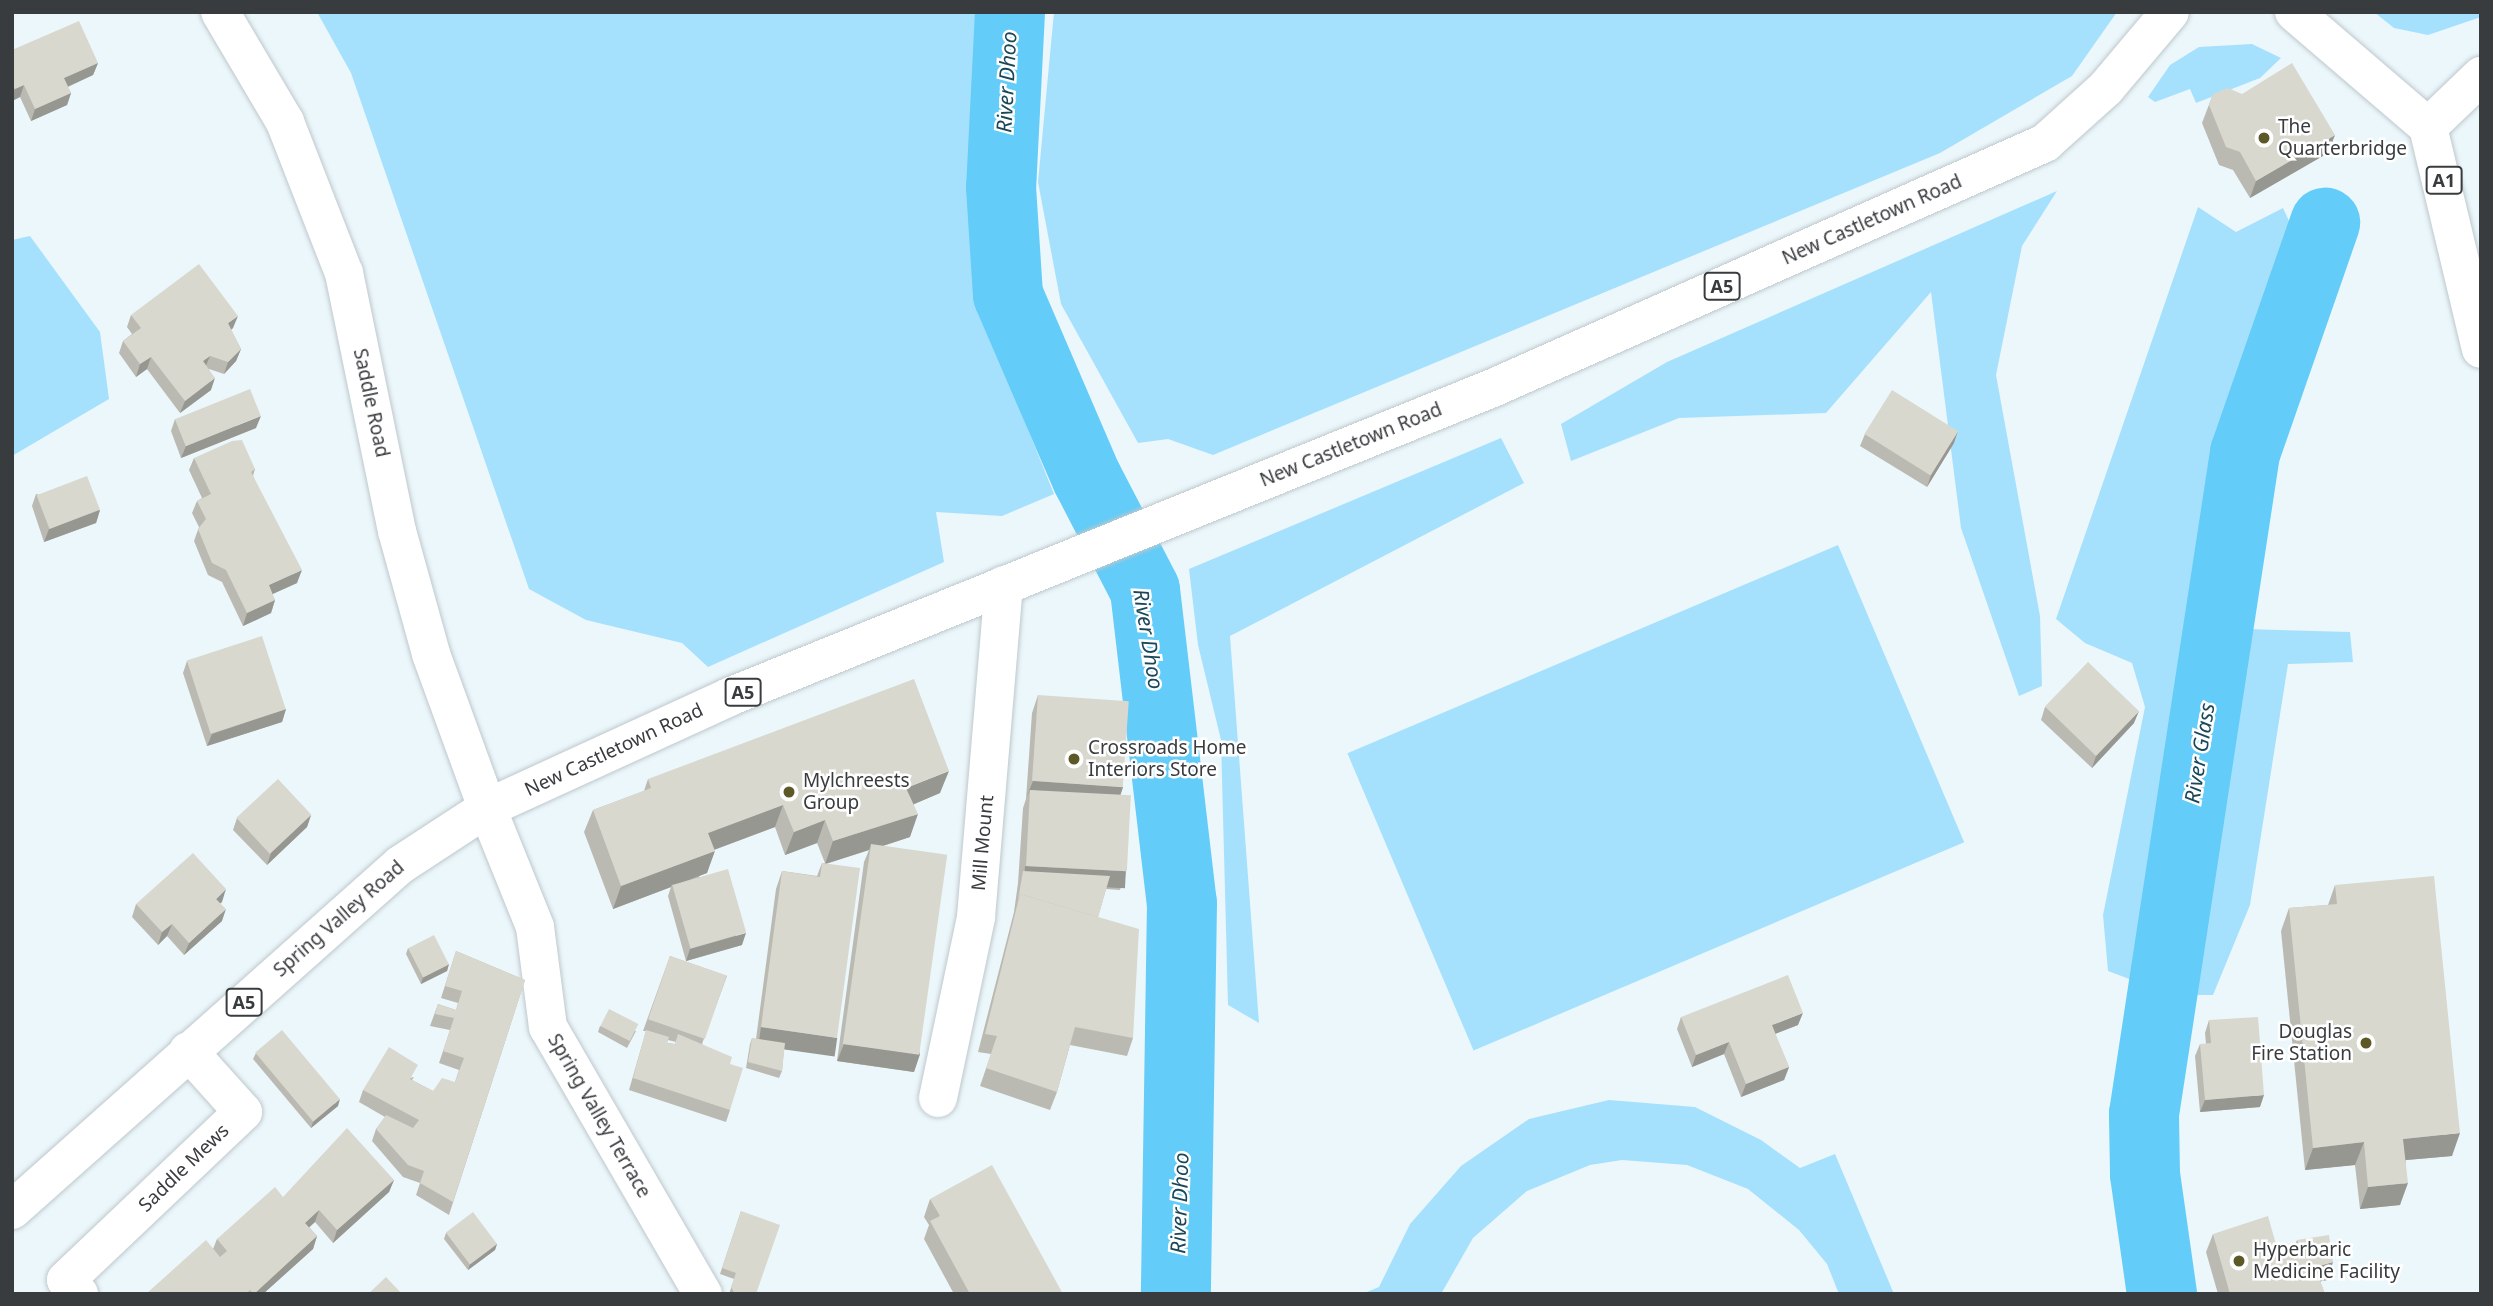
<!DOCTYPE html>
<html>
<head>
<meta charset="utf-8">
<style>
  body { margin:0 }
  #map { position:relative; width:2493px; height:1306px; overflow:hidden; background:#ecf7fb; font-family:"Noto Sans",sans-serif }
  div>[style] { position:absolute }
  .green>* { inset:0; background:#a5e1fd; transform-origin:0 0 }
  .river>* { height:70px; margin:-35px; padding:0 35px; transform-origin:35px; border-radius:35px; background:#63ccf8 }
  .roads { filter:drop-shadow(0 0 2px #bec8cd) drop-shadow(0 0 2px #bec8cd) }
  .minor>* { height:38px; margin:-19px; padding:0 19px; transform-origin:19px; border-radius:19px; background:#fff }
  .major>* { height:38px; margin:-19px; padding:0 19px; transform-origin:19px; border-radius:19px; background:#fff }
  .highway>* { height:38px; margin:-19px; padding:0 19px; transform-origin:19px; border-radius:19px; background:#fff }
  .wall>* { inset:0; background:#babab2 }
  .shaded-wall>* { inset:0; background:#979791; transform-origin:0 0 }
  .building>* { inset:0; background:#d8d8cf; transform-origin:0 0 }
  .dots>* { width:19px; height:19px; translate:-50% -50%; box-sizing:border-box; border:4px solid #fff; border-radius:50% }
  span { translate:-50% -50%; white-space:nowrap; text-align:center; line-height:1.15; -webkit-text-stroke:5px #fff; paint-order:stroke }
  .shield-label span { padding:2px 5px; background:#fff; border:2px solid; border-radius:5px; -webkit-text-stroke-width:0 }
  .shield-label { font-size:18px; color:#393c3e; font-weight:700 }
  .poi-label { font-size:19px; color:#393c3e }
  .left { translate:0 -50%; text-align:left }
  .right { translate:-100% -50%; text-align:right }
  .street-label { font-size:19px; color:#393c3e }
  .water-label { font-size:21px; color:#1a4759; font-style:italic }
  .frame { position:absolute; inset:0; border:14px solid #393c3e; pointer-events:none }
</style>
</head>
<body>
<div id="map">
  <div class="green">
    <div style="clip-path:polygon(317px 12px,993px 12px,982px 236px,1004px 370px,1054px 494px,1002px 516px,936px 512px,944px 562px,708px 667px,682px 643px,586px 620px,529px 589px,351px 73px)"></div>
    <div style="clip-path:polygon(1054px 12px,2117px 12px,2072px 76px,1940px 153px,1213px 455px,1168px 439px,1138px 443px,1061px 304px,1038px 182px)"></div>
    <div style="clip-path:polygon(2374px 12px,2481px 12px,2481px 17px,2428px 35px,2394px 28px)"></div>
    <div style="clip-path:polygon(2252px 44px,2281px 58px,2260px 78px,2196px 103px,2190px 89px,2155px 102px,2148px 97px,2170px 65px,2199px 47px)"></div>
    <div style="clip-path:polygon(2057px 191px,2022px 246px,1996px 375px,2040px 616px,2042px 686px,2019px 696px,1961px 528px,1931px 292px,1826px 413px,1679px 418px,1571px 461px,1561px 424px,1667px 362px)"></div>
    <div style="clip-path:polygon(2198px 207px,2236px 232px,2283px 208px,2301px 247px,2224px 457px,2132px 980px,2108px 971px,2103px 915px,2145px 707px,2132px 663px,2085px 643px,2056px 619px)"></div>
    <div style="clip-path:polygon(30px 236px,100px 332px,109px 399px,12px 456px,12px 240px)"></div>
    <div style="clip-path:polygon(1501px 438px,1524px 483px,1230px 636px,1259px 1023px,1228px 1005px,1221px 740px,1198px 645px,1189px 569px)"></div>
    <div style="left:1838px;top:545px;width:323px;height:533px;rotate:67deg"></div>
    <div style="clip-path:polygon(2247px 629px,2350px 632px,2353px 662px,2288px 664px,2250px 905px,2213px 995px,2186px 995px)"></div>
    <div style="clip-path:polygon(1609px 1100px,1695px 1107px,1761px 1140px,1800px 1168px,1835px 1154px,1894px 1294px,1839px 1294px,1827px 1264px,1799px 1230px,1748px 1189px,1687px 1165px,1622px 1160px,1590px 1165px,1527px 1191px,1473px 1238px,1441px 1294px,1362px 1294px,1379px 1287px,1410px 1224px,1461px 1166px,1529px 1119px)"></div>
  </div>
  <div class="river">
    <div style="left:1010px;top:12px;width:175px;rotate:92.9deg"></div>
    <div style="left:1001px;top:187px;width:108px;rotate:86.3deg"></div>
    <div style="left:1008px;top:295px;width:199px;rotate:66.7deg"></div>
    <div style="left:1087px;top:478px;width:126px;rotate:62.6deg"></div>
    <div style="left:1145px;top:590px;width:315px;rotate:83.3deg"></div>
    <div style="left:1182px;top:903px;width:391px;rotate:90.9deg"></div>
    <div style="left:2162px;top:1294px;width:121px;rotate:-98.1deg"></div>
    <div style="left:2145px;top:1174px;width:60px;rotate:-91deg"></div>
    <div style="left:2144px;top:1114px;width:669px;rotate:-81.31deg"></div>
    <div style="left:2245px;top:453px;width:244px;rotate:-70.8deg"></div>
  </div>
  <div class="roads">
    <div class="minor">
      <div style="left:487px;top:808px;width:128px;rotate:68deg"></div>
      <div style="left:535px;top:927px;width:101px;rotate:82.6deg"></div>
      <div style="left:548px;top:1027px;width:309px;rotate:59.9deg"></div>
      <div style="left:938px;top:1098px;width:185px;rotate:-78.1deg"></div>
      <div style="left:976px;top:917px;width:333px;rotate:-85.2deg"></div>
      <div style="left:79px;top:1294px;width:19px;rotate:-133deg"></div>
      <div style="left:66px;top:1280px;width:244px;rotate:-43.5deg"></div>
      <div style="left:243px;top:1112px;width:82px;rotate:-132deg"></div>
    </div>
    <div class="major">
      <div style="left:220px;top:12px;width:128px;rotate:59.4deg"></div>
      <div style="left:285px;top:122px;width:162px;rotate:68.7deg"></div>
      <div style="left:344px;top:273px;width:263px;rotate:78.4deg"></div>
      <div style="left:397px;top:531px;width:128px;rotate:74.5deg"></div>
      <div style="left:431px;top:654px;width:164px;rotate:70deg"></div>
    </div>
    <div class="highway">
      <div style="left:2294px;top:12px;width:177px;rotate:40.6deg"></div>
      <div style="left:2428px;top:127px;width:228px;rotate:76.6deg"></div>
      <div style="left:2428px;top:127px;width:74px;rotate:-43.9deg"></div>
      <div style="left:12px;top:1210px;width:519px;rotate:-41.64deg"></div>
      <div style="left:400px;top:865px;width:104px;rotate:-33.2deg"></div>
      <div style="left:487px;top:808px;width:266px;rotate:-24.6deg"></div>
      <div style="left:729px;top:697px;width:826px;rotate:-22.03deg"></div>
      <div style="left:1495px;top:387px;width:602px;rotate:-23.92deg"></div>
      <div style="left:2045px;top:143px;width:82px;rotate:-42deg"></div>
      <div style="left:2106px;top:88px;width:99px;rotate:-49.9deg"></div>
    </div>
  </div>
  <div class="wall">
    <div style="clip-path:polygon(12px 50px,98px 63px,93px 75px,68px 87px,71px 93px,67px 105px,31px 121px,20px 97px,12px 101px)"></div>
    <div style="clip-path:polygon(2213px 94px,2328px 153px,2250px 198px,2233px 170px,2219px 165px,2202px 123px)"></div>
    <div style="clip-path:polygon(131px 315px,233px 328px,231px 330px,241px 349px,236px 361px,224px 374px,209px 369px,211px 390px,180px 413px,147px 369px,136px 377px,119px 353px,123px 341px,132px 334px,127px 327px)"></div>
    <div style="clip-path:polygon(175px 419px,256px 428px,181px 458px,171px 431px)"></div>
    <div style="clip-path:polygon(1865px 434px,1954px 443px,1927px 487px,1860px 446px)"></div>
    <div style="clip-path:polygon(194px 458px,255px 469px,253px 476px,297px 583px,272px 594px,275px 600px,271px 613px,243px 626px,222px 582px,208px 575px,194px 541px,199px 527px,192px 513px,197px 501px,202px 498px,189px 470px)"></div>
    <div style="clip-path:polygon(36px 494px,100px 510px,96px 523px,44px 542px,32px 506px)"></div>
    <div style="clip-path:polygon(187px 661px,286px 709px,282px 722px,207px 746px,183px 673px)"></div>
    <div style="clip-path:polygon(1038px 695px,1123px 787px,1120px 796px,1126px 872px,1120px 890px,1106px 889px,1098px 917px,1133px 1038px,1127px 1056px,1070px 1045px,1057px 1092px,1050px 1110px,980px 1086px,991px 1054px,978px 1052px,1014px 912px,1018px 883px,1023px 808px,1026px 799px,1032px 713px)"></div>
    <div style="clip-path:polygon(2045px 707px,2134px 723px,2092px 768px,2041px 720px)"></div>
    <div style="clip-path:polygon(648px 779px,940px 793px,914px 804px,910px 837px,883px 846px,920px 1054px,914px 1072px,837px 1061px,864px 862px,869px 850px,826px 864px,831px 1055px,784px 1049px,782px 1071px,779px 1078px,746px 1068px,750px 1044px,752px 1038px,756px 1039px,776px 889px,782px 871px,817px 876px,822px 863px,825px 863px,817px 843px,785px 855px,775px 827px,714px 850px,707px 873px,699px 876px,742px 945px,686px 961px,668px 896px,671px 887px,613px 909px,584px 832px,593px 810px,644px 791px)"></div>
    <div style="clip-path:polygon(311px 815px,307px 827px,267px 865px,233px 830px,237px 818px)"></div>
    <div style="clip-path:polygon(2335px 885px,2452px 1156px,2406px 1160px,2400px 1205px,2360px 1209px,2355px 1165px,2305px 1170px,2281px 931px,2289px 908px,2328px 905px)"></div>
    <div style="clip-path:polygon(222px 902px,220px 903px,222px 921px,184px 955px,167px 936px,158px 945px,132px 917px,136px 904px)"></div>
    <div style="clip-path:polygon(408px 948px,449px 964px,447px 971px,421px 984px,406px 954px)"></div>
    <div style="clip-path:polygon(456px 951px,525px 980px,449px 1215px,416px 1195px,420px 1183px,403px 1177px,372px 1141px,376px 1129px,385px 1117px,359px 1102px,363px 1090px,414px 1077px,412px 1080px,433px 1091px,455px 1082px,459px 1070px,439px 1063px,450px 1030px,430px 1026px,438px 1004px,456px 1010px,458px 1003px,441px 998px)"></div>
    <div style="clip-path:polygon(evenodd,670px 956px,727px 976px,702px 1044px,730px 1064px,730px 1110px,726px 1122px,629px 1090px,646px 1031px,643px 1031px,670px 956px,668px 1040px,676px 1042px,675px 1044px,667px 1043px,668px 1040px)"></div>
    <div style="clip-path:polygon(1681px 1017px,1798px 1025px,1775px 1034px,1789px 1067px,1784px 1080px,1741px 1097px,1724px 1054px,1692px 1067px,1677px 1029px)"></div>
    <div style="clip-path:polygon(2209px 1020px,2260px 1107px,2200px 1112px,2195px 1056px,2200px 1044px,2206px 1044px,2205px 1033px)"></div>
    <div style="clip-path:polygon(600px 1026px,636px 1031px,627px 1048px,598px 1032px)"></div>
    <div style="clip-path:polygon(256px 1053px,338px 1106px,311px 1128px,253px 1059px)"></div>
    <div style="clip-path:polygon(394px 1180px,389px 1192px,333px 1243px,315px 1222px,309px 1227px,317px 1236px,313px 1249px,263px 1294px,146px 1294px,213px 1249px,217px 1239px,283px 1197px)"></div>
    <div style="clip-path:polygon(930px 1199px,1063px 1294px,954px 1294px,924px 1239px,929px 1225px,924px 1217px)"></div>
    <div style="clip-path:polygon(741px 1211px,756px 1294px,729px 1294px,734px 1279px,720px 1274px)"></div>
    <div style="clip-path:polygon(446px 1233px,497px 1244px,495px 1250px,468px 1270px,444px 1239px)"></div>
    <div style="clip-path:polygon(2213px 1234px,2279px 1255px,2293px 1249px,2297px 1240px,2327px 1280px,2320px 1281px,2325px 1294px,2218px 1294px,2206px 1252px)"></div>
  </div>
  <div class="shaded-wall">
    <div style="clip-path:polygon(98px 63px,93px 75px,60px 90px,64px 78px)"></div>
    <div style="clip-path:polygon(24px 85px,20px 97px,12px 101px,12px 96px,15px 89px)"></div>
    <div style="clip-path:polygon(71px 93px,67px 105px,31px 121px,35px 109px)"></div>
    <div style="clip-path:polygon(2335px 135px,2328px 153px,2250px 198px,2256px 181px)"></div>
    <div style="clip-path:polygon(238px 316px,233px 328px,224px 335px,228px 323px)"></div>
    <div style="clip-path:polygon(241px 349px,236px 361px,224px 374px,228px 362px)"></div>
    <div style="clip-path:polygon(210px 356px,205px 368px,203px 361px)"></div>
    <div style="clip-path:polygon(151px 357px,147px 369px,136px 377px,140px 364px)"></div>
    <div style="clip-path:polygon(215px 378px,211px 390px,180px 413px,185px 401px)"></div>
    <div style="clip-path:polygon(261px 416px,256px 428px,181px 458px,186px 446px)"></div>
    <div style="clip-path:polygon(1958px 431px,1954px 443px,1927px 487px,1931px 475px)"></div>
    <div style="clip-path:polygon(100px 510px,96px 523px,44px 542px,49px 529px)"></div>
    <div style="clip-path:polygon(302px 570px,297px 583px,264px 598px,269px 585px)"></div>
    <div style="clip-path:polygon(275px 600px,271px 613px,243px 626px,247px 613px)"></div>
    <div style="clip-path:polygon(286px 709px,282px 722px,207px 746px,212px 734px)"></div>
    <div style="clip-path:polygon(2139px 711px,2134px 723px,2092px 768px,2096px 756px)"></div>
    <div style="clip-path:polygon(949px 771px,940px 793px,898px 811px,906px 788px)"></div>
    <div style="clip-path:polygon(1033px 781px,1123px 787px,1117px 805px,1030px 790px,1026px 798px)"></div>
    <div style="clip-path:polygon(783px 805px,775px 827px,700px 855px,708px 833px)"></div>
    <div style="clip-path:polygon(918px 814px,910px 837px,870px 850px,871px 844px,869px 850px,825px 864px,833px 841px)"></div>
    <div style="clip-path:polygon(311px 815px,307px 827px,267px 865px,271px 853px)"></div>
    <div style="clip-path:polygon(825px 820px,817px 843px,785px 855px,794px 832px)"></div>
    <div style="clip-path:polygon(715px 851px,707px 873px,673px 886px,672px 884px,671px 887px,613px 909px,621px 886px)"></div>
    <div style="left:1025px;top:866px;width:101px;height:17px;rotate:3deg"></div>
    <div style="clip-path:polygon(226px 889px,222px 902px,212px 911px,216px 899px)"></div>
    <div style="clip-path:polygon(226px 909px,222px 921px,184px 955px,189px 943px)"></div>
    <div style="clip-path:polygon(172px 924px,167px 936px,158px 945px,162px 932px)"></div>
    <div style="clip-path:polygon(746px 933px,742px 945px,686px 961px,690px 949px)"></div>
    <div style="clip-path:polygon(449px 964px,447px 971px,421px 984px,423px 977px)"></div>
    <div style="clip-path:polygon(1803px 1013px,1798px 1025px,1767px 1037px,1772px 1025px)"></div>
    <div style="left:761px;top:1027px;width:77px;height:19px;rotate:8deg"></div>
    <div style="clip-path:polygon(1729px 1042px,1724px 1054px,1692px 1067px,1696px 1055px)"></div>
    <div style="clip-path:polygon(844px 1044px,920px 1054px,914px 1072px,837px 1061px)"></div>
    <div style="clip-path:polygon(1789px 1067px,1784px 1080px,1741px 1097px,1746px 1084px)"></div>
    <div style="clip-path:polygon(2264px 1095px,2260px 1107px,2200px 1112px,2205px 1100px)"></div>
    <div style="clip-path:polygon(340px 1099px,338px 1106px,311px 1128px,313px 1122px)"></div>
    <div style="clip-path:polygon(2460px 1133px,2452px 1156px,2395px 1161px,2403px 1139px)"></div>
    <div style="clip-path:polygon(2364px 1142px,2355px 1165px,2305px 1170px,2313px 1148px)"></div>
    <div style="clip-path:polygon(394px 1180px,389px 1192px,333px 1243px,337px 1230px)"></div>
    <div style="clip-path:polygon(2408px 1183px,2400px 1205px,2360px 1209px,2368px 1187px)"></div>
    <div style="clip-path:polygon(319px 1210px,315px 1222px,301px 1235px,305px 1223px)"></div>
    <div style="clip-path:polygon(317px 1236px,313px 1249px,263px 1294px,254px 1294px)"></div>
    <div style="clip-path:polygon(497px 1244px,495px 1250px,468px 1270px,470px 1264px)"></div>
    <div style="clip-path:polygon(2333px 1262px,2327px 1280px,2308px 1284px,2315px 1267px)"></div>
  </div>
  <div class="building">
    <div style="clip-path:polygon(79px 21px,98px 63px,64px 78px,71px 93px,35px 109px,24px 85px,15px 89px,12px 84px,12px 50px)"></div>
    <div style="clip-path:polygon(2292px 63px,2335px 135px,2256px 181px,2240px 152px,2226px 147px,2209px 105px,2213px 94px,2228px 88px,2242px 94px)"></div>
    <div style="clip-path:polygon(199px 264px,238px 316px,228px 323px,241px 349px,228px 362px,210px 356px,203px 361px,215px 378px,185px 401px,151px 357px,140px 364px,123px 341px,141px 328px,131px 315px)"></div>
    <div style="left:250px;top:389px;width:29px;height:81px;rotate:68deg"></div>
    <div style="left:1892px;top:390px;width:78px;height:52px;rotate:32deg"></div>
    <div style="clip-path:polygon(242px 440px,255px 469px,251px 472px,302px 570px,269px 585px,275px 600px,247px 613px,226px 570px,212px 563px,198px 529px,206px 519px,197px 501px,211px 494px,194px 458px,232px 441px)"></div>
    <div style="left:87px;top:476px;width:36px;height:54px;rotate:69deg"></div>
    <div style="left:262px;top:636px;width:77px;height:79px;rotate:72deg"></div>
    <div style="left:2088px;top:662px;width:71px;height:62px;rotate:44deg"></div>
    <div style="clip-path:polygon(914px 679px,949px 771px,906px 788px,918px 814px,833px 841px,825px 820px,794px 832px,783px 805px,708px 833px,715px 851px,621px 886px,593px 810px,651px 788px,648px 779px)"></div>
    <div style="left:1038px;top:695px;width:91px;height:86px;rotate:4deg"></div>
    <div style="left:278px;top:779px;width:49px;height:57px;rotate:47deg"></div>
    <div style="left:1030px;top:790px;width:101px;height:76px;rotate:3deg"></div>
    <div style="left:871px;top:844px;width:77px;height:202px;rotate:8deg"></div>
    <div style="clip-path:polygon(193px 853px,226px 889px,216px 899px,226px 909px,189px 943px,172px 924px,162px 932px,136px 904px)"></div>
    <div style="clip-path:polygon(822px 863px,860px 868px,837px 1038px,761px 1027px,782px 871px,820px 877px)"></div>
    <div style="left:728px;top:869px;width:66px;height:58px;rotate:74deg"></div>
    <div style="clip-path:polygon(1023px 871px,1110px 876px,1098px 917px,1020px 894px,1018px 900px)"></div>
    <div style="clip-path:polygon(2434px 876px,2460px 1133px,2403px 1139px,2408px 1183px,2368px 1187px,2364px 1142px,2313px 1148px,2289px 908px,2337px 904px,2335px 885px)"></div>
    <div style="clip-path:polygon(1020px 894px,1139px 929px,1133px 1038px,1075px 1027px,1057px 1092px,986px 1068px,997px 1036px,985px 1034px)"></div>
    <div style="left:434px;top:935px;width:33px;height:29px;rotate:63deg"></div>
    <div style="clip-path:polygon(456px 951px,525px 980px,453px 1202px,420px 1183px,424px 1171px,408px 1165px,376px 1129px,386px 1115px,413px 1128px,419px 1120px,363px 1090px,389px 1047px,418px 1065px,410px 1079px,433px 1091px,442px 1078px,455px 1082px,464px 1058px,443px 1051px,454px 1018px,435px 1014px,438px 1004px,456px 1010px,462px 991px,445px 986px)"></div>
    <div style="left:670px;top:956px;width:60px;height:67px;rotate:19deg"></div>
    <div style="clip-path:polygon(1788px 975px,1803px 1013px,1772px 1025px,1789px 1067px,1746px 1084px,1729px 1042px,1696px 1055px,1681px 1017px)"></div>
    <div style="left:609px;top:1009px;width:33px;height:19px;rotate:27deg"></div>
    <div style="clip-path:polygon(2258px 1017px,2264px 1095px,2205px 1100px,2200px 1044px,2211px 1043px,2209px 1020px)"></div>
    <div style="left:282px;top:1030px;width:90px;height:35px;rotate:50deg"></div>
    <div style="clip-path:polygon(646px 1030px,669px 1037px,667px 1043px,675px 1044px,678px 1034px,732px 1057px,730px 1064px,743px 1068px,730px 1110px,633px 1078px)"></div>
    <div style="clip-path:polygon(752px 1038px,785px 1043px,782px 1071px,748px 1062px)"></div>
    <div style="clip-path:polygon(347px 1128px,394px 1180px,337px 1230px,319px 1210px,305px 1223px,317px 1236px,254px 1294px,250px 1290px,246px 1294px,146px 1294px,206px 1240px,220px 1257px,227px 1251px,217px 1239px,275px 1187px,283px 1197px)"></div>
    <div style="clip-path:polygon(992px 1165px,1063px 1294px,970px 1294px,930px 1221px,940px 1216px,930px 1199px)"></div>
    <div style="clip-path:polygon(741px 1211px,780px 1225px,756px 1294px,735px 1294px,731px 1287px,736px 1273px,722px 1268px)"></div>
    <div style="left:473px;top:1212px;width:40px;height:34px;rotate:53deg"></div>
    <div style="clip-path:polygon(2268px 1216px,2279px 1255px,2300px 1246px,2297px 1240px,2329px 1235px,2333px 1262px,2315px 1267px,2325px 1294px,2230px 1294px,2213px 1234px)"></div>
    <div style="clip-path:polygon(386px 1277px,402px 1294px,368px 1294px)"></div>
  </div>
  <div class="dots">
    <div style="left:2264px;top:138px;background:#5c5926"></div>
    <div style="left:1074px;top:759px;background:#5c5926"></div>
    <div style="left:789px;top:792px;background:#5c5926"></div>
    <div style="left:2366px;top:1043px;background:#5c5926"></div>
    <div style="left:2239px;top:1261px;background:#5c5926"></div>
  </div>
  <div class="shield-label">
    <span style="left:2444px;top:180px">A1</span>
    <span style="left:1722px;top:286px">A5</span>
    <span style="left:743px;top:692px">A5</span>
    <span style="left:244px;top:1002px">A5</span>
  </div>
  <div class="poi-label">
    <span class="left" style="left:2278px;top:138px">The<br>Quarterbridge</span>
    <span class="left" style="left:1088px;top:759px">Crossroads Home<br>Interiors Store</span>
    <span class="left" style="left:803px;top:792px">Mylchreests<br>Group</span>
    <span class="right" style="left:2352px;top:1043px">Douglas<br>Fire Station</span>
    <span class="left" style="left:2253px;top:1261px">Hyperbaric<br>Medicine Facility</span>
  </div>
  <div class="street-label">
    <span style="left:1872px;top:220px;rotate:-24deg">New Castletown Road</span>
    <span style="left:371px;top:403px;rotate:78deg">Saddle Road</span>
    <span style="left:1351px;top:445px;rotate:-22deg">New Castletown Road</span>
    <span style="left:614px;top:750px;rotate:-25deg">New Castletown Road</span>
    <span style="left:983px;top:843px;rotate:-85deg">Mill Mount</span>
    <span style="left:339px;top:919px;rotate:-41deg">Spring Valley Road</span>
    <span style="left:599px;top:1116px;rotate:60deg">Spring Valley Terrace</span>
    <span style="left:184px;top:1168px;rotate:-44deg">Saddle Mews</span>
  </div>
  <div class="water-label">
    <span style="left:1006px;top:82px;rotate:-87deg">River Dhoo</span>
    <span style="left:1149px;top:639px;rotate:81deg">River Dhoo</span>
    <span style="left:2199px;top:753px;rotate:-81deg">River Glass</span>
    <span style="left:1179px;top:1203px;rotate:-88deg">River Dhoo</span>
  </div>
  <div class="frame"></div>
</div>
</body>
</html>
